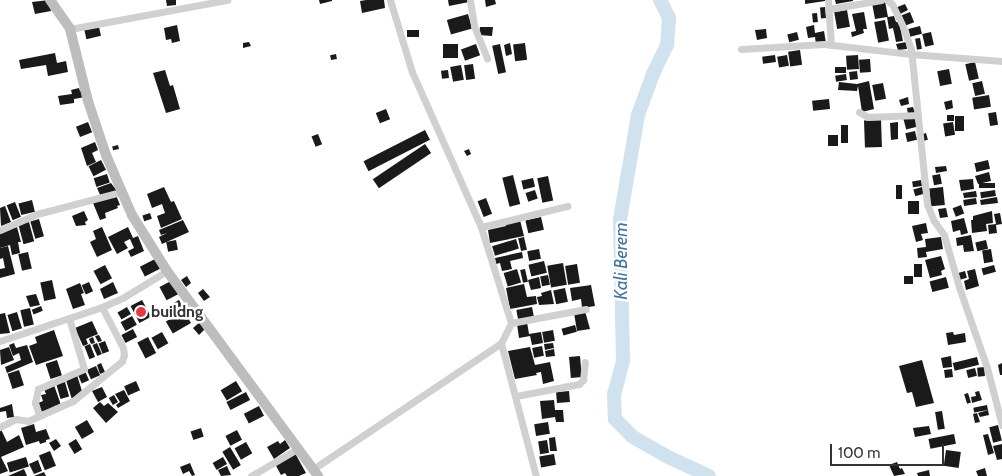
<!DOCTYPE html>
<html>
<head>
<meta charset="utf-8">
<style>
  body { margin:0 }
  #map { position:relative; width:1002px; height:476px; overflow:hidden; background:#fff; font-family:Cabin,sans-serif }
  div>[style] { position:absolute }
  .river>* { height:14px; margin:-7px; padding:0 7px; transform-origin:7px; border-radius:7px; background:#cfe2ee }
  .building>* { inset:0; background:#1a1a1a; transform-origin:0 0 }
  .street>* { height:7px; margin:-3.5px; padding:0 3.5px; transform-origin:3.5px; border-radius:3.5px; background:#d0d0d0 }
  .secondary>* { height:10px; margin:-5px; padding:0 5px; transform-origin:5px; border-radius:5px; background:#bdbdbd }
  .dots>* { width:14px; height:14px; translate:-50% -50%; box-sizing:border-box; border:2px solid #fff; border-radius:50% }
  span { translate:-50% -50%; white-space:nowrap; text-align:center; line-height:1.15; -webkit-text-stroke:5px #fff; paint-order:stroke }
  .poi-label { font-size:16px; color:#333; font-weight:700 }
  .left { translate:0 -50%; text-align:left }
  .water-label { font-size:18px; color:#3f7597; font-style:italic }
  .scale { position:absolute; left:830px; top:444px; width:114px; height:22px; box-sizing:border-box; border:2px solid #333; border-top:0; padding-left:6px; font-size:15px; line-height:18px; white-space:nowrap; color:#333; -webkit-text-stroke:4px #fff; paint-order:stroke }
</style>
</head>
<body>
<div id="map">
  <div class="river">
    <div style="left:660px;top:0;width:20px;rotate:63deg"></div>
    <div style="left:669px;top:18px;width:27px;rotate:94deg"></div>
    <div style="left:667px;top:45px;width:32px;rotate:116deg"></div>
    <div style="left:653px;top:74px;width:44px;rotate:110.1deg"></div>
    <div style="left:638px;top:115px;width:106px;rotate:99.8deg"></div>
    <div style="left:620px;top:219px;width:142px;rotate:88.8deg"></div>
    <div style="left:623px;top:361px;width:34px;rotate:105deg"></div>
    <div style="left:614px;top:394px;width:25px;rotate:88deg"></div>
    <div style="left:615px;top:419px;width:25px;rotate:45deg"></div>
    <div style="left:633px;top:437px;width:40px;rotate:29.7deg"></div>
    <div style="left:668px;top:457px;width:45px;rotate:24.9deg"></div>
  </div>
  <div class="building">
    <div style="clip-path:polygon(49px 0,51px 11px,35px 14px,32px 2px)"></div>
    <div style="clip-path:polygon(166px 0,176px 0,176px 5px,167px 6px)"></div>
    <div style="clip-path:polygon(319px 0,332px 0,332px 1px,320px 4px)"></div>
    <div style="clip-path:polygon(366px 0,384px 0,385px 8px,362px 13px,360px 1px)"></div>
    <div style="clip-path:polygon(448px 0,469px 0,469px 2px,449px 6px)"></div>
    <div style="clip-path:polygon(485px 0,495px 0,496px 4px,486px 7px)"></div>
    <div style="clip-path:polygon(805px 0,825px 0,825px 1px,805px 4px)"></div>
    <div style="clip-path:polygon(835px 0,853px 0,853px 1px,836px 4px)"></div>
    <div style="clip-path:polygon(885px 1px,888px 17px,894px 16px,896px 22px,899px 22px,903px 41px,896px 42px,893px 28px,889px 29px,887px 17px,875px 19px,872px 3px)"></div>
    <div style="clip-path:polygon(905px 4px,908px 10px,898px 15px,895px 8px)"></div>
    <div style="left:825px;top:7px;width:11px;height:5px;rotate:85deg"></div>
    <div style="left:847px;top:10px;width:17px;height:13px;rotate:80deg"></div>
    <div style="clip-path:polygon(864px 12px,867px 29px,863px 29px,864px 33px,852px 37px,851px 32px,856px 31px,852px 14px)"></div>
    <div style="left:910px;top:12px;width:11px;height:9px;rotate:68deg"></div>
    <div style="left:817px;top:13px;width:9px;height:5px;rotate:84deg"></div>
    <div style="left:468px;top:14px;width:15px;height:22px;rotate:74deg"></div>
    <div style="left:885px;top:20px;width:21px;height:11px;rotate:79deg"></div>
    <div style="clip-path:polygon(177px 25px,180px 41px,172px 43px,171px 39px,166px 40px,164px 28px)"></div>
    <div style="clip-path:polygon(814px 25px,815px 33px,824px 31px,826px 43px,816px 45px,815px 37px,808px 38px,806px 27px)"></div>
    <div style="left:920px;top:26px;width:8px;height:12px;rotate:76deg"></div>
    <div style="left:99px;top:27px;width:9px;height:15px;rotate:77deg"></div>
    <div style="clip-path:polygon(480px 27px,493px 27px,492px 36px,479px 35px)"></div>
    <div style="clip-path:polygon(766px 29px,767px 38px,757px 40px,755px 30px)"></div>
    <div style="left:407px;top:30px;width:12px;height:7px"></div>
    <div style="left:797px;top:32px;width:8px;height:10px;rotate:76deg"></div>
    <div style="left:931px;top:32px;width:13px;height:9px;rotate:77deg"></div>
    <div style="left:920px;top:38px;width:11px;height:5px;rotate:80deg"></div>
    <div style="clip-path:polygon(249px 42px,251px 46px,243px 48px,243px 43px)"></div>
    <div style="clip-path:polygon(906px 42px,907px 49px,898px 50px,896px 44px)"></div>
    <div style="clip-path:polygon(510px 43px,512px 54px,506px 56px,504px 45px)"></div>
    <div style="left:525px;top:43px;width:17px;height:12px;rotate:83deg"></div>
    <div style="left:443px;top:44px;width:15px;height:14px"></div>
    <div style="left:476px;top:44px;width:12px;height:16px;rotate:70deg"></div>
    <div style="left:500px;top:44px;width:29px;height:8px;rotate:78deg"></div>
    <div style="left:800px;top:50px;width:15px;height:12px;rotate:82deg"></div>
    <div style="clip-path:polygon(55px 53px,57px 63px,66px 61px,68px 72px,48px 76px,46px 65px,21px 69px,19px 60px)"></div>
    <div style="left:336px;top:54px;width:5px;height:6px;rotate:79deg"></div>
    <div style="left:775px;top:55px;width:7px;height:13px;rotate:82deg"></div>
    <div style="left:787px;top:55px;width:11px;height:10px;rotate:80deg"></div>
    <div style="left:858px;top:55px;width:14px;height:12px;rotate:86deg"></div>
    <div style="left:870px;top:59px;width:13px;height:11px;rotate:86deg"></div>
    <div style="left:975px;top:62px;width:17px;height:10px;rotate:77deg"></div>
    <div style="left:473px;top:64px;width:15px;height:9px;rotate:82deg"></div>
    <div style="left:461px;top:65px;width:15px;height:11px;rotate:79deg"></div>
    <div style="left:846px;top:67px;width:6px;height:11px;rotate:90deg"></div>
    <div style="left:949px;top:69px;width:15px;height:12px;rotate:79deg"></div>
    <div style="clip-path:polygon(165px 70px,170px 86px,173px 85px,180px 109px,166px 113px,153px 73px)"></div>
    <div style="left:448px;top:70px;width:8px;height:7px;rotate:83deg"></div>
    <div style="left:857px;top:71px;width:8px;height:8px;rotate:83deg"></div>
    <div style="left:846px;top:74px;width:6px;height:11px;rotate:81deg"></div>
    <div style="clip-path:polygon(869px 81px,874px 109px,862px 112px,858px 86px,857px 91px,838px 90px,839px 82px,857px 84px)"></div>
    <div style="left:982px;top:81px;width:13px;height:10px;rotate:77deg"></div>
    <div style="left:883px;top:83px;width:16px;height:11px;rotate:79deg"></div>
    <div style="clip-path:polygon(79px 88px,80px 91px,84px 91px,85px 97px,74px 99px,74px 103px,60px 105px,58px 96px,72px 94px,71px 90px)"></div>
    <div style="left:989px;top:95px;width:12px;height:17px;rotate:81deg"></div>
    <div style="clip-path:polygon(908px 97px,909px 104px,901px 106px,899px 100px)"></div>
    <div style="left:829px;top:99px;width:10px;height:17px;rotate:84deg"></div>
    <div style="clip-path:polygon(952px 100px,953px 108px,946px 110px,944px 102px)"></div>
    <div style="clip-path:polygon(913px 107px,915px 113px,908px 114px,907px 108px)"></div>
    <div style="left:386px;top:109px;width:11px;height:11px;rotate:68deg"></div>
    <div style="left:996px;top:112px;width:13px;height:8px;rotate:81deg"></div>
    <div style="left:947px;top:115px;width:7px;height:6px"></div>
    <div style="left:914px;top:116px;width:11px;height:11px;rotate:75deg"></div>
    <div style="left:955px;top:116px;width:9px;height:15px"></div>
    <div style="left:881px;top:120px;width:27px;height:17px;rotate:88deg"></div>
    <div style="left:88px;top:122px;width:11px;height:13px;rotate:68deg"></div>
    <div style="clip-path:polygon(898px 122px,898px 139px,891px 140px,890px 123px)"></div>
    <div style="left:953px;top:122px;width:13px;height:10px;rotate:81deg"></div>
    <div style="left:841px;top:125px;width:7px;height:18px"></div>
    <div style="left:425px;top:130px;width:11px;height:69px;rotate:63deg"></div>
    <div style="left:915px;top:131px;width:9px;height:10px;rotate:77deg"></div>
    <div style="left:926px;top:133px;width:7px;height:5px;rotate:74deg"></div>
    <div style="left:318px;top:134px;width:11px;height:7px;rotate:68deg"></div>
    <div style="left:828px;top:135px;width:10px;height:11px"></div>
    <div style="clip-path:polygon(95px 142px,98px 150px,92px 153px,96px 162px,87px 166px,81px 148px)"></div>
    <div style="left:425px;top:144px;width:11px;height:63px;rotate:56deg"></div>
    <div style="left:118px;top:145px;width:4px;height:6px;rotate:76deg"></div>
    <div style="clip-path:polygon(469px 149px,471px 154px,467px 156px,464px 151px)"></div>
    <div style="left:101px;top:160px;width:11px;height:14px;rotate:63deg"></div>
    <div style="left:988px;top:160px;width:9px;height:14px;rotate:77deg"></div>
    <div style="clip-path:polygon(946px 166px,947px 171px,936px 173px,935px 167px)"></div>
    <div style="clip-path:polygon(989px 172px,991px 181px,978px 184px,975px 176px)"></div>
    <div style="left:107px;top:174px;width:9px;height:14px;rotate:72deg"></div>
    <div style="left:940px;top:174px;width:10px;height:8px;rotate:79deg"></div>
    <div style="left:513px;top:175px;width:30px;height:11px;rotate:76deg"></div>
    <div style="left:548px;top:176px;width:25px;height:11px;rotate:78deg"></div>
    <div style="left:533px;top:178px;width:9px;height:12px;rotate:77deg"></div>
    <div style="clip-path:polygon(973px 179px,974px 189px,961px 191px,959px 180px)"></div>
    <div style="left:921px;top:180px;width:6px;height:9px;rotate:81deg"></div>
    <div style="clip-path:polygon(111px 183px,117px 191px,101px 197px,97px 188px)"></div>
    <div style="left:995px;top:183px;width:5px;height:16px;rotate:90deg"></div>
    <div style="left:896px;top:185px;width:6px;height:14px"></div>
    <div style="clip-path:polygon(164px 187px,171px 202px,174px 201px,182px 219px,161px 228px,157px 216px,165px 213px,162px 204px,152px 208px,147px 194px)"></div>
    <div style="left:922px;top:187px;width:7px;height:9px;rotate:74deg"></div>
    <div style="left:943px;top:187px;width:18px;height:14px;rotate:84deg"></div>
    <div style="left:535px;top:190px;width:9px;height:10px;rotate:72deg"></div>
    <div style="left:995px;top:190px;width:6px;height:15px;rotate:81deg"></div>
    <div style="clip-path:polygon(976px 191px,977px 197px,964px 198px,963px 193px)"></div>
    <div style="clip-path:polygon(116px 195px,120px 205px,117px 206px,118px 208px,105px 213px,106px 218px,100px 220px,93px 203px)"></div>
    <div style="clip-path:polygon(997px 197px,998px 203px,981px 205px,980px 200px)"></div>
    <div style="left:486px;top:198px;width:17px;height:9px;rotate:69deg"></div>
    <div style="left:976px;top:198px;width:6px;height:13px;rotate:81deg"></div>
    <div style="left:32px;top:200px;width:12px;height:14px;rotate:76deg"></div>
    <div style="left:919px;top:201px;width:13px;height:11px;rotate:90deg"></div>
    <div style="left:15px;top:202px;width:16px;height:9px;rotate:68deg"></div>
    <div style="left:961px;top:205px;width:9px;height:9px;rotate:69deg"></div>
    <div style="clip-path:polygon(5px 206px,11px 222px,1px 226px,0 208px)"></div>
    <div style="clip-path:polygon(946px 208px,948px 217px,940px 218px,938px 209px)"></div>
    <div style="clip-path:polygon(84px 211px,88px 220px,85px 222px,86px 225px,76px 226px,72px 216px)"></div>
    <div style="clip-path:polygon(992px 211px,993px 223px,986px 224px,987px 231px,972px 233px,971px 220px,973px 220px,973px 216px)"></div>
    <div style="left:150px;top:213px;width:6px;height:8px;rotate:72deg"></div>
    <div style="clip-path:polygon(1000px 213px,1002px 224px,996px 225px,997px 233px,989px 234px,988px 225px,996px 224px,994px 214px)"></div>
    <div style="left:541px;top:217px;width:13px;height:16px;rotate:77deg"></div>
    <div style="clip-path:polygon(964px 218px,968px 233px,961px 235px,960px 230px,953px 232px,951px 221px)"></div>
    <div style="left:39px;top:219px;width:18px;height:9px;rotate:74deg"></div>
    <div style="clip-path:polygon(183px 220px,189px 232px,162px 244px,159px 237px,167px 233px,161px 235px,159px 230px)"></div>
    <div style="clip-path:polygon(520px 220px,524px 236px,490px 243px,488px 230px,506px 226px,505px 223px)"></div>
    <div style="left:29px;top:222px;width:20px;height:11px;rotate:75deg"></div>
    <div style="clip-path:polygon(926px 223px,928px 233px,921px 234px,923px 240px,916px 242px,912px 226px)"></div>
    <div style="clip-path:polygon(17px 227px,21px 242px,18px 242px,20px 253px,12px 255px,10px 245px,0 248px,0 234px,1px 231px)"></div>
    <div style="clip-path:polygon(102px 227px,112px 250px,97px 257px,90px 242px,96px 239px,93px 231px)"></div>
    <div style="clip-path:polygon(128px 227px,133px 238px,138px 236px,144px 251px,131px 257px,128px 251px,134px 248px,130px 239px,124px 242px,128px 248px,117px 254px,108px 237px)"></div>
    <div style="clip-path:polygon(971px 235px,974px 251px,964px 252px,963px 245px,957px 246px,956px 238px)"></div>
    <div style="left:524px;top:237px;width:13px;height:6px;rotate:77deg"></div>
    <div style="clip-path:polygon(941px 237px,943px 249px,926px 252px,927px 257px,918px 258px,917px 248px,926px 247px,925px 239px)"></div>
    <div style="left:516px;top:239px;width:10px;height:25px;rotate:73deg"></div>
    <div style="left:176px;top:240px;width:10px;height:10px;rotate:79deg"></div>
    <div style="left:986px;top:240px;width:9px;height:11px;rotate:77deg"></div>
    <div style="clip-path:polygon(8px 246px,15px 274px,0 278px,0 269px,5px 268px,3px 258px,0 259px,0 248px)"></div>
    <div style="left:539px;top:249px;width:10px;height:12px;rotate:79deg"></div>
    <div style="left:991px;top:249px;width:13px;height:9px;rotate:81deg"></div>
    <div style="left:28px;top:252px;width:17px;height:10px;rotate:77deg"></div>
    <div style="clip-path:polygon(522px 252px,523px 258px,510px 261px,512px 269px,502px 271px,500px 263px,496px 264px,495px 258px)"></div>
    <div style="clip-path:polygon(941px 256px,945px 269px,941px 271px,942px 275px,930px 278px,925px 260px)"></div>
    <div style="left:155px;top:259px;width:11px;height:17px;rotate:63deg"></div>
    <div style="left:544px;top:261px;width:12px;height:16px;rotate:76deg"></div>
    <div style="left:563px;top:263px;width:22px;height:16px;rotate:80deg"></div>
    <div style="left:577px;top:264px;width:19px;height:12px;rotate:81deg"></div>
    <div style="left:914px;top:264px;width:8px;height:13px"></div>
    <div style="left:105px;top:265px;width:15px;height:13px;rotate:62deg"></div>
    <div style="left:994px;top:265px;width:7px;height:13px;rotate:74deg"></div>
    <div style="left:517px;top:269px;width:14px;height:14px;rotate:73deg"></div>
    <div style="left:525px;top:269px;width:13px;height:5px;rotate:77deg"></div>
    <div style="clip-path:polygon(975px 269px,979px 286px,966px 290px,964px 281px,969px 279px,967px 271px)"></div>
    <div style="left:965px;top:271px;width:7px;height:7px;rotate:74deg"></div>
    <div style="left:548px;top:275px;width:10px;height:8px;rotate:79deg"></div>
    <div style="clip-path:polygon(187px 276px,191px 283px,186px 287px,181px 280px)"></div>
    <div style="left:913px;top:276px;width:8px;height:9px;rotate:90deg"></div>
    <div style="clip-path:polygon(539px 277px,541px 288px,531px 290px,528px 280px)"></div>
    <div style="left:946px;top:277px;width:11px;height:17px;rotate:75deg"></div>
    <div style="left:52px;top:280px;width:19px;height:12px;rotate:78deg"></div>
    <div style="left:171px;top:281px;width:15px;height:13px;rotate:62deg"></div>
    <div style="left:89px;top:282px;width:10px;height:8px;rotate:66deg"></div>
    <div style="clip-path:polygon(113px 282px,118px 293px,104px 299px,100px 289px)"></div>
    <div style="clip-path:polygon(80px 283px,84px 293px,81px 294px,85px 305px,73px 309px,66px 289px)"></div>
    <div style="clip-path:polygon(524px 284px,527px 297px,536px 296px,537px 304px,510px 309px,506px 288px)"></div>
    <div style="clip-path:polygon(591px 285px,595px 306px,582px 308px,581px 299px,572px 301px,570px 288px)"></div>
    <div style="left:565px;top:288px;width:14px;height:12px;rotate:78deg"></div>
    <div style="clip-path:polygon(203px 289px,210px 297px,204px 301px,198px 293px)"></div>
    <div style="clip-path:polygon(551px 290px,554px 304px,539px 305px,537px 297px,542px 296px,541px 293px)"></div>
    <div style="clip-path:polygon(36px 294px,40px 305px,30px 307px,26px 296px)"></div>
    <div style="left:142px;top:300px;width:19px;height:13px;rotate:62deg"></div>
    <div style="left:179px;top:300px;width:10px;height:16px;rotate:61deg"></div>
    <div style="left:41px;top:306px;width:5px;height:10px;rotate:68deg"></div>
    <div style="left:127px;top:307px;width:8px;height:11px;rotate:60deg"></div>
    <div style="left:532px;top:307px;width:10px;height:16px;rotate:79deg"></div>
    <div style="left:30px;top:308px;width:17px;height:10px;rotate:77deg"></div>
    <div style="left:184px;top:311px;width:14px;height:21px;rotate:60deg"></div>
    <div style="clip-path:polygon(585px 311px,590px 329px,577px 331px,574px 313px)"></div>
    <div style="left:17px;top:312px;width:17px;height:10px;rotate:73deg"></div>
    <div style="clip-path:polygon(5px 313px,10px 333px,0 334px,0 314px)"></div>
    <div style="left:132px;top:316px;width:10px;height:13px;rotate:61deg"></div>
    <div style="clip-path:polygon(92px 321px,98px 334px,86px 339px,88px 344px,83px 346px,75px 328px)"></div>
    <div style="clip-path:polygon(200px 322px,206px 328px,199px 335px,193px 328px)"></div>
    <div style="clip-path:polygon(527px 322px,529px 334px,541px 332px,543px 343px,532px 345px,530px 336px,519px 338px,517px 324px)"></div>
    <div style="left:575px;top:325px;width:7px;height:14px;rotate:74deg"></div>
    <div style="left:133px;top:329px;width:9px;height:13px;rotate:63deg"></div>
    <div style="clip-path:polygon(54px 330px,63px 356px,36px 365px,29px 346px,37px 343px,35px 337px)"></div>
    <div style="left:553px;top:330px;width:11px;height:11px;rotate:80deg"></div>
    <div style="left:162px;top:332px;width:13px;height:12px;rotate:61deg"></div>
    <div style="clip-path:polygon(953px 332px,954px 335px,965px 333px,966px 342px,948px 345px,946px 333px)"></div>
    <div style="clip-path:polygon(99px 335px,102px 341px,98px 342px,95px 336px)"></div>
    <div style="clip-path:polygon(93px 337px,95px 343px,91px 344px,89px 339px)"></div>
    <div style="left:148px;top:337px;width:18px;height:12px;rotate:63deg"></div>
    <div style="left:105px;top:341px;width:11px;height:7px;rotate:68deg"></div>
    <div style="clip-path:polygon(14px 343px,16px 348px,27px 345px,33px 362px,7px 373px,5px 367px,21px 360px,19px 353px,13px 356px,9px 345px)"></div>
    <div style="left:97px;top:343px;width:12px;height:5px;rotate:66deg"></div>
    <div style="clip-path:polygon(553px 343px,554px 348px,545px 350px,544px 344px)"></div>
    <div style="left:90px;top:344px;width:14px;height:6px;rotate:69deg"></div>
    <div style="left:542px;top:346px;width:10px;height:10px;rotate:79deg"></div>
    <div style="clip-path:polygon(9px 347px,14px 360px,1px 365px,0 350px)"></div>
    <div style="clip-path:polygon(530px 347px,535px 365px,550px 362px,554px 381px,543px 384px,541px 372px,536px 373px,537px 375px,515px 379px,508px 351px)"></div>
    <div style="clip-path:polygon(554px 349px,555px 356px,546px 357px,545px 351px)"></div>
    <div style="left:580px;top:356px;width:21px;height:11px;rotate:85deg"></div>
    <div style="clip-path:polygon(951px 356px,952px 367px,943px 368px,941px 358px)"></div>
    <div style="left:977px;top:357px;width:8px;height:25px;rotate:76deg"></div>
    <div style="left:57px;top:360px;width:16px;height:12px;rotate:72deg"></div>
    <div style="clip-path:polygon(922px 360px,934px 403px,916px 407px,912px 392px,907px 393px,899px 366px)"></div>
    <div style="clip-path:polygon(101px 363px,105px 372px,100px 374px,97px 365px)"></div>
    <div style="clip-path:polygon(1002px 363px,1002px 375px,1000px 375px,998px 365px)"></div>
    <div style="left:96px;top:366px;width:10px;height:10px;rotate:66deg"></div>
    <div style="left:984px;top:367px;width:9px;height:7px;rotate:84deg"></div>
    <div style="left:975px;top:368px;width:8px;height:9px;rotate:76deg"></div>
    <div style="left:952px;top:369px;width:8px;height:8px;rotate:83deg"></div>
    <div style="left:19px;top:370px;width:16px;height:12px;rotate:72deg"></div>
    <div style="left:85px;top:371px;width:10px;height:8px;rotate:66deg"></div>
    <div style="left:77px;top:375px;width:21px;height:12px;rotate:73deg"></div>
    <div style="left:136px;top:381px;width:10px;height:13px;rotate:66deg"></div>
    <div style="left:236px;top:381px;width:12px;height:18px;rotate:59deg"></div>
    <div style="left:65px;top:382px;width:15px;height:9px;rotate:74deg"></div>
    <div style="clip-path:polygon(54px 385px,61px 405px,41px 412px,38px 403px,43px 401px,41px 395px,46px 394px,44px 389px)"></div>
    <div style="clip-path:polygon(102px 387px,107px 397px,98px 402px,92px 391px)"></div>
    <div style="clip-path:polygon(124px 390px,130px 401px,118px 408px,116px 405px,120px 402px,115px 394px)"></div>
    <div style="left:569px;top:391px;width:11px;height:13px;rotate:85deg"></div>
    <div style="clip-path:polygon(979px 391px,982px 400px,972px 403px,971px 397px,976px 396px,975px 392px)"></div>
    <div style="left:246px;top:392px;width:9px;height:22px;rotate:63deg"></div>
    <div style="left:968px;top:393px;width:10px;height:4px;rotate:73deg"></div>
    <div style="left:114px;top:395px;width:8px;height:6px;rotate:60deg"></div>
    <div style="clip-path:polygon(554px 400px,555px 410px,563px 410px,564px 422px,556px 422px,555px 417px,542px 419px,540px 401px)"></div>
    <div style="clip-path:polygon(100px 402px,104px 406px,108px 403px,118px 412px,106px 423px,93px 408px)"></div>
    <div style="clip-path:polygon(12px 404px,14px 417px,7px 418px,6px 411px,0 412px,0 408px)"></div>
    <div style="left:987px;top:405px;width:5px;height:14px;rotate:79deg"></div>
    <div style="left:259px;top:406px;width:11px;height:17px;rotate:63deg"></div>
    <div style="clip-path:polygon(988px 410px,989px 415px,980px 417px,978px 413px)"></div>
    <div style="left:942px;top:411px;width:18px;height:7px;rotate:81deg"></div>
    <div style="clip-path:polygon(977px 413px,980px 422px,975px 423px,973px 414px)"></div>
    <div style="left:87px;top:420px;width:14px;height:14px;rotate:60deg"></div>
    <div style="left:548px;top:422px;width:12px;height:14px;rotate:81deg"></div>
    <div style="clip-path:polygon(34px 424px,36px 432px,46px 429px,50px 439px,46px 440px,46px 442px,40px 444px,39px 441px,26px 445px,21px 428px)"></div>
    <div style="left:998px;top:425px;width:16px;height:9px;rotate:76deg"></div>
    <div style="clip-path:polygon(929px 426px,931px 434px,915px 437px,913px 428px)"></div>
    <div style="clip-path:polygon(0 427px,7px 442px,19px 435px,24px 447px,1px 457px,8px 471px,0 474px)"></div>
    <div style="left:201px;top:428px;width:9px;height:11px;rotate:72deg"></div>
    <div style="left:237px;top:430px;width:11px;height:13px;rotate:63deg"></div>
    <div style="left:954px;top:434px;width:10px;height:26px;rotate:79deg"></div>
    <div style="clip-path:polygon(988px 434px,994px 453px,988px 455px,983px 435px)"></div>
    <div style="clip-path:polygon(555px 437px,557px 451px,550px 451px,549px 438px)"></div>
    <div style="clip-path:polygon(56px 439px,61px 446px,54px 451px,49px 443px)"></div>
    <div style="left:76px;top:439px;width:12px;height:9px;rotate:59deg"></div>
    <div style="clip-path:polygon(285px 440px,290px 448px,274px 459px,267px 447px,278px 441px,280px 444px)"></div>
    <div style="left:547px;top:440px;width:13px;height:9px;rotate:81deg"></div>
    <div style="left:246px;top:442px;width:13px;height:13px;rotate:61deg"></div>
    <div style="clip-path:polygon(1002px 444px,1002px 459px,997px 460px,993px 446px)"></div>
    <div style="left:230px;top:447px;width:21px;height:9px;rotate:59deg"></div>
    <div style="left:946px;top:450px;width:15px;height:16px;rotate:8deg"></div>
    <div style="left:50px;top:451px;width:16px;height:12px;rotate:68deg"></div>
    <div style="clip-path:polygon(295px 453px,306px 473px,299px 476px,287px 476px,285px 473px,281px 475px,275px 464px)"></div>
    <div style="left:554px;top:454px;width:11px;height:15px;rotate:80deg"></div>
    <div style="left:26px;top:457px;width:10px;height:20px;rotate:73deg"></div>
    <div style="left:223px;top:457px;width:8px;height:12px;rotate:60deg"></div>
    <div style="clip-path:polygon(38px 460px,42px 471px,34px 474px,29px 464px)"></div>
    <div style="clip-path:polygon(897px 462px,900px 469px,902px 468px,905px 474px,894px 476px,889px 465px)"></div>
    <div style="clip-path:polygon(190px 463px,195px 475px,192px 476px,189px 471px,183px 474px,180px 467px)"></div>
    <div style="clip-path:polygon(227px 466px,231px 475px,221px 476px,218px 470px)"></div>
    <div style="clip-path:polygon(985px 468px,987px 476px,978px 476px,976px 471px)"></div>
    <div style="clip-path:polygon(24px 469px,27px 476px,8px 476px)"></div>
    <div style="clip-path:polygon(929px 470px,930px 476px,918px 476px,917px 473px)"></div>
    <div style="clip-path:polygon(44px 472px,46px 476px,34px 476px)"></div>
  </div>
  <div class="street">
    <div style="left:470px;top:0;width:26px;rotate:81deg"></div>
    <div style="left:474px;top:26px;width:35px;rotate:68deg"></div>
    <div style="left:828px;top:0;width:45px;rotate:86.2deg"></div>
    <div style="left:887px;top:0;width:6px;rotate:39deg"></div>
    <div style="left:892px;top:4px;width:25px;rotate:64deg"></div>
    <div style="left:903px;top:27px;width:23px;rotate:70deg"></div>
    <div style="left:911px;top:49px;width:156px;rotate:84.1deg"></div>
    <div style="left:927px;top:204px;width:18px;rotate:68deg"></div>
    <div style="left:934px;top:221px;width:17px;rotate:54deg"></div>
    <div style="left:944px;top:235px;width:54px;rotate:73.9deg"></div>
    <div style="left:959px;top:287px;width:86px;rotate:70.9deg"></div>
    <div style="left:987px;top:368px;width:59px;rotate:75.3deg"></div>
    <div style="left:829px;top:9px;width:53px;rotate:-9.8deg"></div>
    <div style="left:70px;top:29px;width:160px;rotate:-10.5deg"></div>
    <div style="left:741px;top:49px;width:83px;rotate:-3.4deg"></div>
    <div style="left:824px;top:44px;width:88px;rotate:6.6deg"></div>
    <div style="left:911px;top:54px;width:91px;rotate:4.4deg"></div>
    <div style="left:859px;top:112px;width:10px;rotate:29deg"></div>
    <div style="left:868px;top:117px;width:50px;rotate:-2.3deg"></div>
    <div style="left:481px;top:227px;width:89px;rotate:-13.7deg"></div>
    <div style="left:0;top:230px;width:40px;rotate:-23.4deg"></div>
    <div style="left:37px;top:214px;width:87px;rotate:-14.7deg"></div>
    <div style="left:511px;top:323px;width:76px;rotate:-10.6deg"></div>
    <div style="left:0;top:341px;width:108px;rotate:-18.4deg"></div>
    <div style="left:102px;top:307px;width:24px;rotate:-24deg"></div>
    <div style="left:124px;top:297px;width:50px;rotate:-31.2deg"></div>
    <div style="left:501px;top:343px;width:138px;rotate:75.3deg"></div>
    <div style="left:516px;top:396px;width:64px;rotate:-10.8deg"></div>
    <div style="left:579px;top:384px;width:6px;rotate:-45deg"></div>
    <div style="left:583px;top:380px;width:18px;rotate:-84deg"></div>
    <div style="left:39px;top:415px;width:13px;rotate:-108deg"></div>
    <div style="left:35px;top:403px;width:14px;rotate:-78deg"></div>
    <div style="left:38px;top:389px;width:50px;rotate:-23.5deg"></div>
    <div style="left:84px;top:369px;width:53px;rotate:-106.4deg"></div>
    <div style="left:0;top:427px;width:18px;rotate:-27deg"></div>
    <div style="left:16px;top:419px;width:12px;rotate:9deg"></div>
    <div style="left:28px;top:421px;width:49px;rotate:-24deg"></div>
    <div style="left:73px;top:401px;width:63px;rotate:-39.2deg"></div>
    <div style="left:122px;top:361px;width:6px;rotate:-72deg"></div>
    <div style="left:124px;top:355px;width:7px;rotate:-98deg"></div>
    <div style="left:123px;top:348px;width:46px;rotate:-117.1deg"></div>
    <div style="left:313px;top:469px;width:226px;rotate:-33.8deg"></div>
    <div style="left:501px;top:343px;width:22px;rotate:-63deg"></div>
    <div style="left:511px;top:323px;width:101px;rotate:-107.4deg"></div>
    <div style="left:481px;top:227px;width:170px;rotate:-114deg"></div>
    <div style="left:412px;top:72px;width:75px;rotate:-107deg"></div>
    <div style="left:251px;top:476px;width:53px;rotate:-30.4deg"></div>
  </div>
  <div class="secondary">
    <div style="left:50px;top:0;width:35px;rotate:55deg"></div>
    <div style="left:70px;top:29px;width:74px;rotate:76deg"></div>
    <div style="left:88px;top:101px;width:57px;rotate:71.6deg"></div>
    <div style="left:106px;top:155px;width:65px;rotate:66.6deg"></div>
    <div style="left:132px;top:215px;width:66px;rotate:58deg"></div>
    <div style="left:167px;top:271px;width:255px;rotate:53.6deg"></div>
  </div>
  <div class="dots">
    <div style="left:141px;top:312px;background:#e63946"></div>
  </div>
  <div class="poi-label">
    <span class="left" style="left:151px;top:312px">buildng</span>
  </div>
  <div class="water-label">
    <span style="left:621px;top:261px;rotate:-90deg">Kali Berem</span>
  </div>
  <div class="scale">100 m</div>
</div>
</body>
</html>
